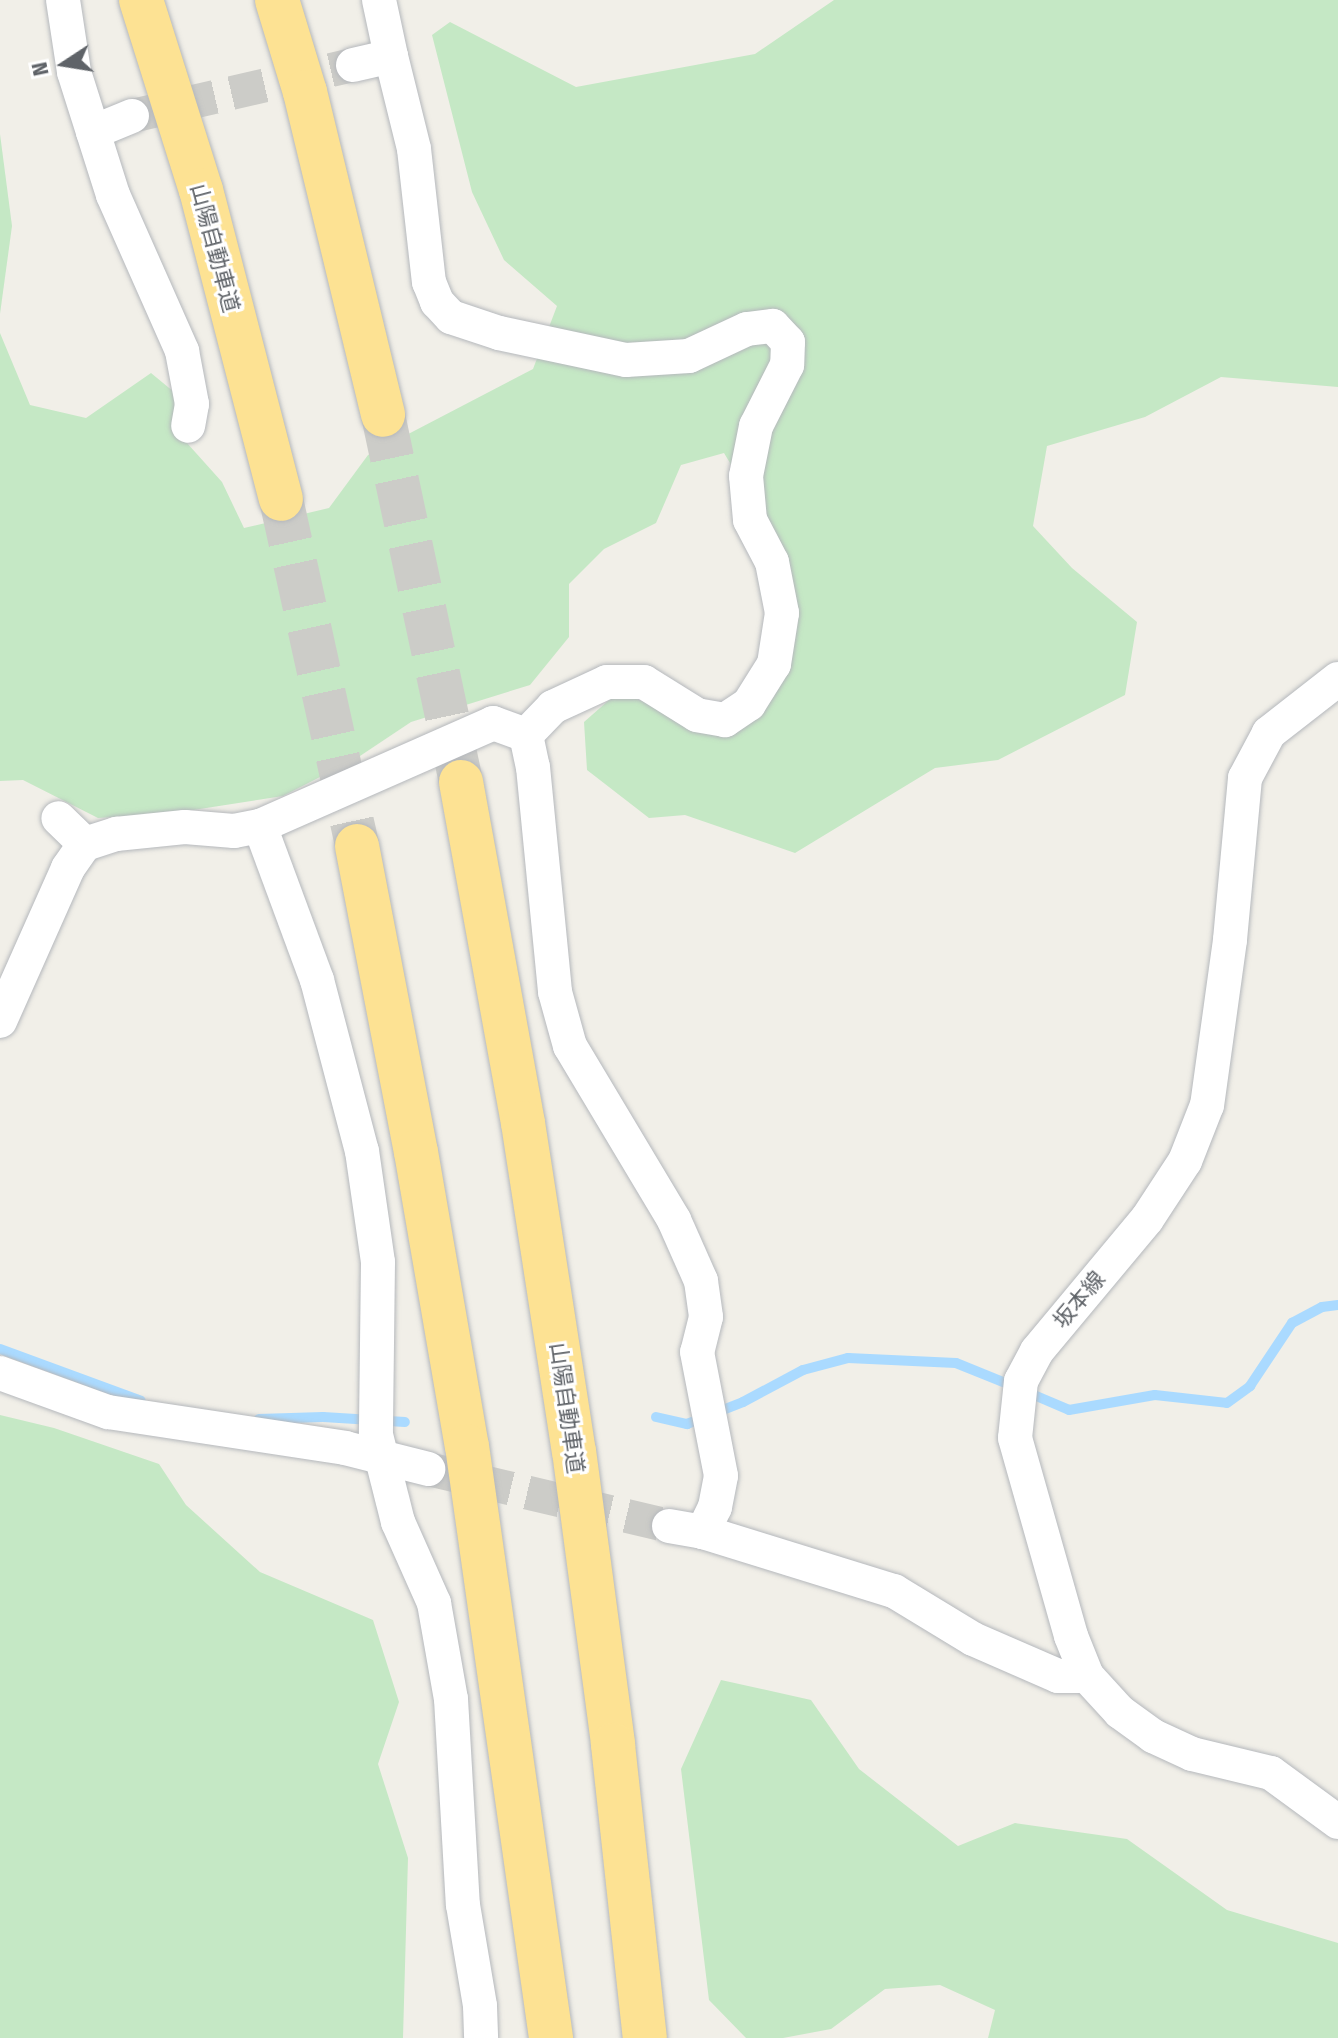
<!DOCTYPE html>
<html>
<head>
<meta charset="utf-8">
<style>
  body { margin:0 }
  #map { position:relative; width:1338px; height:2038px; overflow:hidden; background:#f1efe8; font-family:"Fira Sans Condensed","Noto Sans JP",sans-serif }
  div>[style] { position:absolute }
  .green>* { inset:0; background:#c5e8c5 }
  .stream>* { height:10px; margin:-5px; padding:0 5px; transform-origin:5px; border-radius:5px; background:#aadaff }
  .street-tunnel>* { height:34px; margin-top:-17px; transform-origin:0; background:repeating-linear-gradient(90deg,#ccccc8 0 34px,transparent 0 51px) }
  .highway-tunnel>* { height:44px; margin-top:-22px; transform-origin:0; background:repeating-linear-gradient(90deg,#ccccc8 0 44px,transparent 0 66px) }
  .roads { filter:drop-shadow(0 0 2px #b5b8bc) drop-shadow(0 0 2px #b5b8bc) }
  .street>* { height:34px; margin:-17px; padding:0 17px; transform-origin:17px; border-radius:17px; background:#fff }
  .highway>* { height:44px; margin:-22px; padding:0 22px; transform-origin:22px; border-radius:22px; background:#fde293 }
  span { translate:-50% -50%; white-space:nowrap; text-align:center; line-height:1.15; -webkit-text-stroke:6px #fff; paint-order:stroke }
  .street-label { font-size:22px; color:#5f6368 }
  .north { position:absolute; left:24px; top:24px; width:80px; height:80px; -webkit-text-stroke:6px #fff; paint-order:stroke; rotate:258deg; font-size:22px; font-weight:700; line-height:32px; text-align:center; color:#5f6368 }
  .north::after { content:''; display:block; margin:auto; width:28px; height:36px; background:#5f6368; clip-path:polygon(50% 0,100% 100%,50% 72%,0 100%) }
</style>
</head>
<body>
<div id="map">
  <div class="green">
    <div style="clip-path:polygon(834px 0,1338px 0,1338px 387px,1221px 377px,1145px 417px,1047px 446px,1033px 526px,1072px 568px,1137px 622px,1125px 695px,998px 760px,935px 768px,795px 853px,685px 815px,649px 818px,587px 770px,584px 722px,617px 693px,662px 707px,709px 731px,760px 718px,791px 658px,763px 518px,724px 453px,681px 465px,656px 523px,604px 549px,569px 584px,569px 637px,530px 685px,411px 722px,357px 758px,283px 796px,174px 813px,98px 818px,23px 780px,0 781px,0 333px,30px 405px,86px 418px,151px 373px,174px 392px,187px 443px,222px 482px,244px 528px,329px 508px,368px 455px,533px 369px,557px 306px,504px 260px,472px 192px,432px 35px,450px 22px,576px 87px,755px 54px)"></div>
    <div style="clip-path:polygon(0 134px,12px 226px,0 314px)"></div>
    <div style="clip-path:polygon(0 1415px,54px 1428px,159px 1464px,186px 1505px,260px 1572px,373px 1620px,399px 1702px,378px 1764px,408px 1858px,403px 2038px,0 2038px)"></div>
    <div style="clip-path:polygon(721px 1680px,811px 1700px,859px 1769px,958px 1846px,1015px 1823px,1127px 1839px,1227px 1910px,1338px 1943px,1338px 2038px,988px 2038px,995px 2010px,940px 1985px,885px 1989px,831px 2029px,783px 2038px,746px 2038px,709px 2000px,681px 1769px)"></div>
  </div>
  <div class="stream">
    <div style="left:0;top:1349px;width:150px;rotate:20.2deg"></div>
    <div style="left:1034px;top:1395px;width:38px;rotate:23deg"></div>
    <div style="left:1069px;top:1410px;width:87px;rotate:-9.9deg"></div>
    <div style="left:1155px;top:1395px;width:72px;rotate:6.3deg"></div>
    <div style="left:1227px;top:1403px;width:29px;rotate:-36deg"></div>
    <div style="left:1250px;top:1386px;width:76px;rotate:-56.3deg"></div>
    <div style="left:1292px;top:1323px;width:34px;rotate:-28deg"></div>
    <div style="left:1322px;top:1307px;width:16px;rotate:-7deg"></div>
    <div style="left:656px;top:1417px;width:32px;rotate:13deg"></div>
    <div style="left:687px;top:1424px;width:60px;rotate:-21.4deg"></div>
    <div style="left:743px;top:1402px;width:68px;rotate:-28.1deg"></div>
    <div style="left:803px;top:1370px;width:47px;rotate:-14.9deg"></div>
    <div style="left:848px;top:1358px;width:108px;rotate:2.7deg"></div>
    <div style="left:956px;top:1363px;width:51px;rotate:22deg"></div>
    <div style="left:259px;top:1419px;width:64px;rotate:-1.8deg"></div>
    <div style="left:323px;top:1417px;width:82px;rotate:3.5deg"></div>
  </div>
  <div class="street-tunnel">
    <div style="left:132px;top:116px;width:227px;rotate:-13deg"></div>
    <div style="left:428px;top:1469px;width:248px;rotate:13.3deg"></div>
  </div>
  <div class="highway-tunnel">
    <div style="left:383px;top:415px;width:375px;rotate:78deg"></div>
    <div style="left:281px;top:499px;width:355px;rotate:77.6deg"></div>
  </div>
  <div class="roads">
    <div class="street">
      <div style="left:63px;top:0;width:73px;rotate:81.3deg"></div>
      <div style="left:74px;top:72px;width:63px;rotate:72.4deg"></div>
      <div style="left:379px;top:0;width:57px;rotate:77.9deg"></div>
      <div style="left:353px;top:65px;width:39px;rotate:-13deg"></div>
      <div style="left:391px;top:56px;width:96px;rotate:76.1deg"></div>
      <div style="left:414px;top:149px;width:134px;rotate:83.6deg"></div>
      <div style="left:429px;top:282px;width:22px;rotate:68deg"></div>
      <div style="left:437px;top:302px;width:21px;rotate:47deg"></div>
      <div style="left:451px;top:317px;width:51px;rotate:18.4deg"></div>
      <div style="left:499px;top:333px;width:130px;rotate:12deg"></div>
      <div style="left:626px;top:360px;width:63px;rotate:-3.6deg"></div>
      <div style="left:689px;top:356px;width:64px;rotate:-25deg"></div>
      <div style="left:747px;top:329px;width:26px;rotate:-7deg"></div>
      <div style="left:773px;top:326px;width:22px;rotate:47deg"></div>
      <div style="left:788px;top:342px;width:23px;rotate:92deg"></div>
      <div style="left:787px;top:365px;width:68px;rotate:116.9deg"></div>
      <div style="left:756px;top:426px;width:51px;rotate:101.3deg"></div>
      <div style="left:746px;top:476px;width:44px;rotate:84.8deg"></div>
      <div style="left:750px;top:520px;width:47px;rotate:62.4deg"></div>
      <div style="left:772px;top:562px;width:52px;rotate:78.9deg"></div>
      <div style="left:782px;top:613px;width:52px;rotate:98.9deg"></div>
      <div style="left:774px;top:664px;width:47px;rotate:122deg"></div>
      <div style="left:749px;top:704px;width:29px;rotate:146deg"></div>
      <div style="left:725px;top:720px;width:28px;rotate:-170deg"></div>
      <div style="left:697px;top:715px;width:62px;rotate:-148.1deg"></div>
      <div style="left:644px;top:682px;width:37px;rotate:180deg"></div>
      <div style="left:607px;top:682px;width:60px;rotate:155.2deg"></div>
      <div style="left:553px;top:707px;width:39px;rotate:134deg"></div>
      <div style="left:132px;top:116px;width:42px;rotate:157.7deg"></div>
      <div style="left:93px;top:132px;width:66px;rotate:72.4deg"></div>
      <div style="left:113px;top:195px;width:171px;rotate:66.1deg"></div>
      <div style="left:182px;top:351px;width:54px;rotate:79.3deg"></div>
      <div style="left:192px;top:404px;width:22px;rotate:100deg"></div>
      <div style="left:1338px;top:679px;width:88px;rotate:142deg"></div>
      <div style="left:1269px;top:733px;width:51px;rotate:118.1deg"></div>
      <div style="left:1245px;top:778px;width:163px;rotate:95.3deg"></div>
      <div style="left:1230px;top:940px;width:167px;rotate:97.9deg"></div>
      <div style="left:1207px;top:1105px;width:60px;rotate:111.4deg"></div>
      <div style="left:1185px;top:1161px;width:69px;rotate:123.2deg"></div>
      <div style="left:1147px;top:1219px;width:172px;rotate:129.8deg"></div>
      <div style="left:1037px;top:1351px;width:34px;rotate:118deg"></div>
      <div style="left:1021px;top:1381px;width:57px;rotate:96deg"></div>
      <div style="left:1015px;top:1438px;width:206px;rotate:74.2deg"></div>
      <div style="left:1071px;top:1636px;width:43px;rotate:68.2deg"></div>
      <div style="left:1087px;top:1676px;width:49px;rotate:47.5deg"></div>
      <div style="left:1120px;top:1712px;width:41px;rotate:36deg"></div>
      <div style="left:1153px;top:1736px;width:43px;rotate:24.8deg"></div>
      <div style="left:1192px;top:1754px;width:81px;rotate:13.5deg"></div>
      <div style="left:1271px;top:1773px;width:83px;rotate:36.2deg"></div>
      <div style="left:260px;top:826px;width:164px;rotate:69.7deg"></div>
      <div style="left:317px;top:980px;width:177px;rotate:75.3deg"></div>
      <div style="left:362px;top:1151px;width:112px;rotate:81.8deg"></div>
      <div style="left:378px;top:1262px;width:173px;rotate:90.7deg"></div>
      <div style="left:376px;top:1435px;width:90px;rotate:75.8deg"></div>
      <div style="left:398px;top:1522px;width:89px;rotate:66deg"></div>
      <div style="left:434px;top:1603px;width:97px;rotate:80deg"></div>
      <div style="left:451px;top:1699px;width:206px;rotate:86.7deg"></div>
      <div style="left:463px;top:1905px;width:102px;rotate:80.4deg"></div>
      <div style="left:480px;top:2006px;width:32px;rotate:88deg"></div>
      <div style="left:85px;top:844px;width:33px;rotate:-18deg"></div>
      <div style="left:116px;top:834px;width:69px;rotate:-5.8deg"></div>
      <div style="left:185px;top:827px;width:49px;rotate:4.7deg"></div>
      <div style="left:234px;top:831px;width:26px;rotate:-11deg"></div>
      <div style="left:260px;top:826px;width:255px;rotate:-23.8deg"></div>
      <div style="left:493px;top:723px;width:35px;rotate:20deg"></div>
      <div style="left:526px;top:735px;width:33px;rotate:78deg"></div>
      <div style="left:533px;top:767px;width:226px;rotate:84.4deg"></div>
      <div style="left:555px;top:992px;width:56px;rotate:74.5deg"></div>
      <div style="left:570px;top:1046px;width:203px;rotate:59.1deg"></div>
      <div style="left:674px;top:1220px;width:67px;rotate:66.1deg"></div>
      <div style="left:701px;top:1281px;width:36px;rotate:82deg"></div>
      <div style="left:706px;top:1317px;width:36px;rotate:104deg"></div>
      <div style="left:697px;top:1352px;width:126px;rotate:79deg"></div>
      <div style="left:721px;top:1476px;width:32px;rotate:101deg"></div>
      <div style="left:715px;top:1507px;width:28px;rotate:116deg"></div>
      <div style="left:0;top:1021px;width:167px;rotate:-66deg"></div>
      <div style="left:68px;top:868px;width:29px;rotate:-55deg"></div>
      <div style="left:85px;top:844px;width:37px;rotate:-136deg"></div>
      <div style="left:0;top:1373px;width:115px;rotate:19.9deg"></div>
      <div style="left:108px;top:1412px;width:240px;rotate:8.6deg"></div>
      <div style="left:345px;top:1448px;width:86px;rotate:14.2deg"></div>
      <div style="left:669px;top:1526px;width:35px;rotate:10deg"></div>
      <div style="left:703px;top:1532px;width:200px;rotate:17.2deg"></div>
      <div style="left:894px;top:1591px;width:92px;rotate:31.3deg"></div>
      <div style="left:973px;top:1639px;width:93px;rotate:23.5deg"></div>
      <div style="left:1058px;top:1676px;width:29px"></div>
    </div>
    <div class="highway">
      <div style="left:141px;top:0;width:199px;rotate:72.5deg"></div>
      <div style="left:201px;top:190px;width:319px;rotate:75.5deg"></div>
      <div style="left:277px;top:0;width:96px;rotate:73.1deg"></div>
      <div style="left:305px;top:92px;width:332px;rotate:76.4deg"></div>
      <div style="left:461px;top:782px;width:347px;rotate:79.7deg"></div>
      <div style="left:523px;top:1123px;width:332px;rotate:81.2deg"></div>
      <div style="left:574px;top:1451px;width:297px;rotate:82.4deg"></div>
      <div style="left:613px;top:1745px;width:295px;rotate:83.8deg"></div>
      <div style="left:357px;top:846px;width:312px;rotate:79.1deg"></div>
      <div style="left:416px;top:1152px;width:298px;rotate:80.2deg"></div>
      <div style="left:467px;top:1446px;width:598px;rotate:81.92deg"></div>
    </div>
  </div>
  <div class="street-label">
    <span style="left:215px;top:248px;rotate:75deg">山陽自動車道</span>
    <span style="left:1079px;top:1300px;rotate:-50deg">坂本線</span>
    <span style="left:567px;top:1408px;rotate:82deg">山陽自動車道</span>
  </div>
  <div class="north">N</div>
</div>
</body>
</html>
